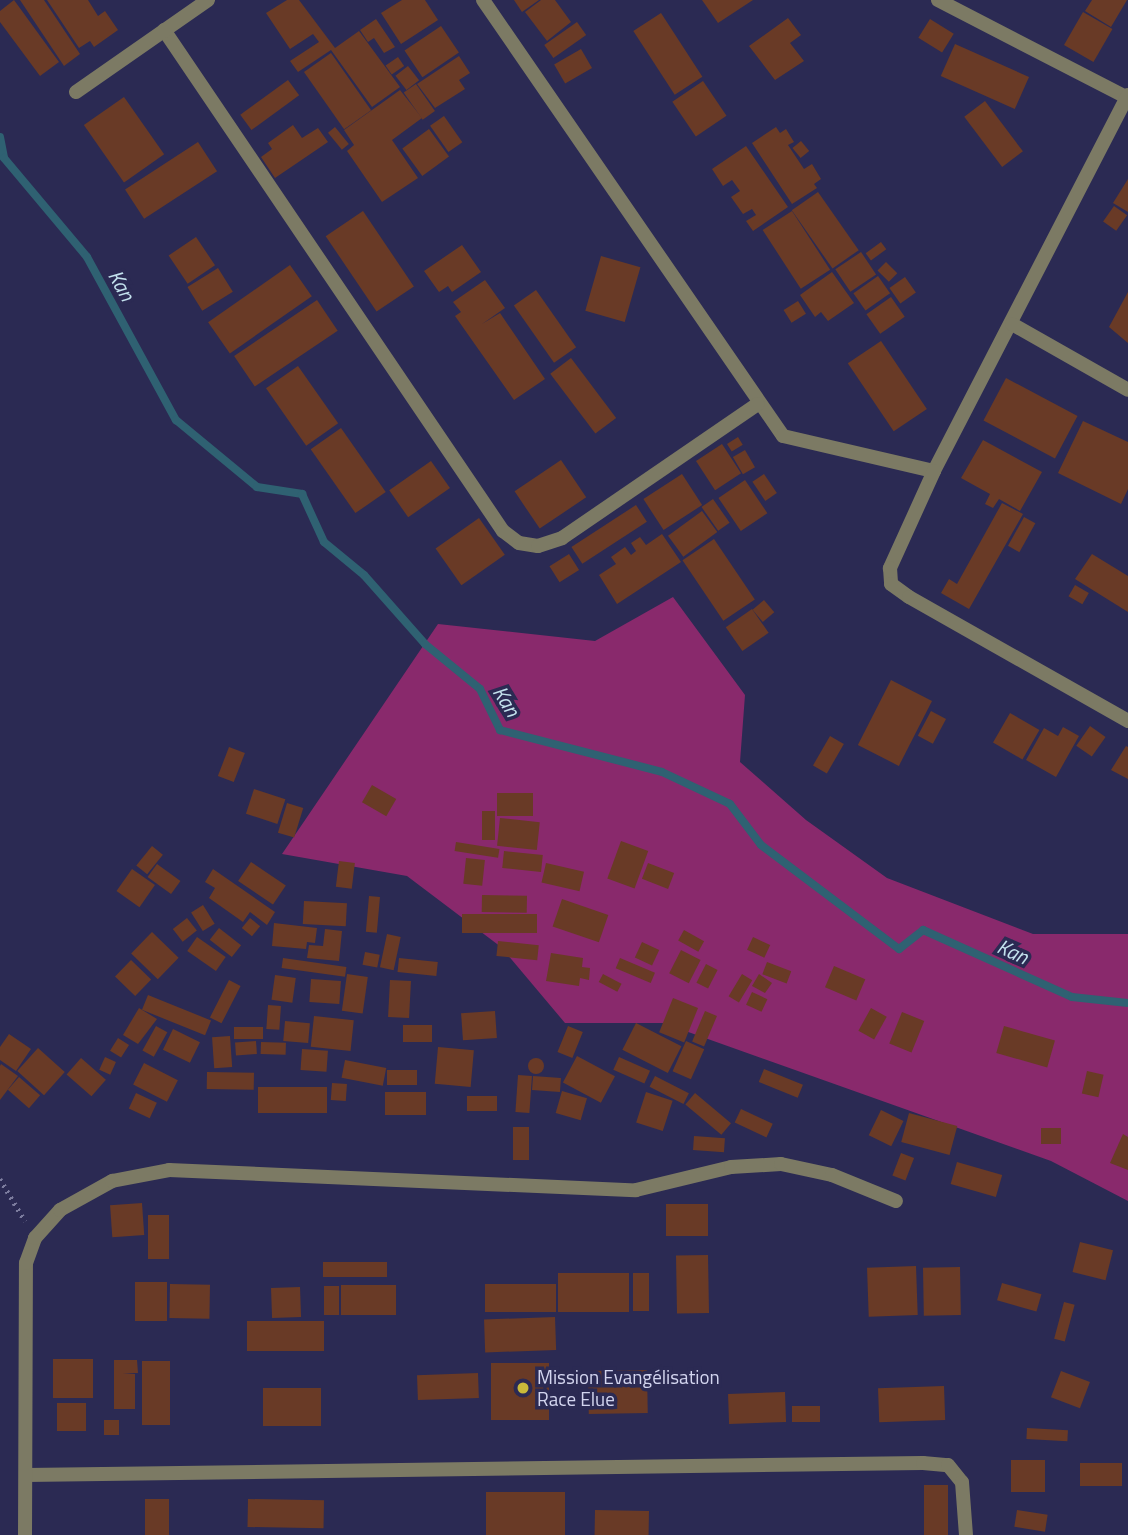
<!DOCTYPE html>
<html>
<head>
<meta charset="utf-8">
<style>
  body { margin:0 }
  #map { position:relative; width:1128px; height:1535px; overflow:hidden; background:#2b2a53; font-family:"Titillium Web",sans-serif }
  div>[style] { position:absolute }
  .green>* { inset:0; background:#89296c }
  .stream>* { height:8px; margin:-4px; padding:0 4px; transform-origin:4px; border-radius:4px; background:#2f6172 }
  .building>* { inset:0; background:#693a26; transform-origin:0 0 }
  .round { border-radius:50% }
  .path>* { height:4.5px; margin-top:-2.25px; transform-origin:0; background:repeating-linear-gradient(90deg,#7c7c9e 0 2px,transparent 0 7px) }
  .street>* { height:14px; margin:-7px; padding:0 7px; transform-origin:7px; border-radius:7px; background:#7c7a64 }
  .dots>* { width:19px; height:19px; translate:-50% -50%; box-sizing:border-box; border:4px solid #2b2a53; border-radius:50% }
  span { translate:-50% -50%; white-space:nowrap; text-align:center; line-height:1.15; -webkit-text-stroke:7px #2b2a53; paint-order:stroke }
  .poi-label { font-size:19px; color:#d3d5ef }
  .left { translate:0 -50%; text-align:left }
  .water-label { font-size:21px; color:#c4e2ee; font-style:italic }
</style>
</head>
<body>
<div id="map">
  <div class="green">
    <div style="clip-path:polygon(673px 597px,745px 695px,740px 762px,806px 820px,887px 878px,1033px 934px,1128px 934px,1128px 1201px,1051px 1161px,663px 1023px,565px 1023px,501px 947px,407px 876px,282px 854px,438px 624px,595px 641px)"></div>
  </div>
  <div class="stream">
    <div style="left:0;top:137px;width:21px;rotate:79deg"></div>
    <div style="left:4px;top:158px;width:129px;rotate:50deg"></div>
    <div style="left:87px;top:257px;width:186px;rotate:61.4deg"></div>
    <div style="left:176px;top:420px;width:105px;rotate:39.6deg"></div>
    <div style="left:257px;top:487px;width:46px;rotate:8.8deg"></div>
    <div style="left:302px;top:494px;width:53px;rotate:65.4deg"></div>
    <div style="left:324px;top:542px;width:52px;rotate:39.5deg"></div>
    <div style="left:364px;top:575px;width:92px;rotate:48.5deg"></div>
    <div style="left:425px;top:644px;width:71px;rotate:39.3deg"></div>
    <div style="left:480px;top:689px;width:46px;rotate:64deg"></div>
    <div style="left:500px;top:730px;width:167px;rotate:14.5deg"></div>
    <div style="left:662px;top:772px;width:75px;rotate:25.2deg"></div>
    <div style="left:730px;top:804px;width:51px;rotate:52.9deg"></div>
    <div style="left:761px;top:845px;width:173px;rotate:37deg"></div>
    <div style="left:899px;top:949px;width:31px;rotate:-38deg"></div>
    <div style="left:923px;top:930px;width:163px;rotate:24.2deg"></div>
    <div style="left:1072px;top:997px;width:56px;rotate:6.1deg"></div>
  </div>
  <div class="building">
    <div style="clip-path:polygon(14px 0,59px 62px,40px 76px,0 22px,0 11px)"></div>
    <div style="clip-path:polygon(20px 0,44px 0,80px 54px,64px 66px)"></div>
    <div style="clip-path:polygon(47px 0,88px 0,98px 16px,105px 11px,118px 30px,94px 47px,90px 41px,79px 48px)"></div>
    <div style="clip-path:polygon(287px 0,299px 0,335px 48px,359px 31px,400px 87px,372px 107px,331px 50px,298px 72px,290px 61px,319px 42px,313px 34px,290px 49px,266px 13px)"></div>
    <div style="clip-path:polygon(402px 0,425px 0,438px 20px,401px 44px,381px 13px)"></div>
    <div style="clip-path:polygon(514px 0,539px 0,522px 12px)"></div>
    <div style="clip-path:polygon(541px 0,555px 0,571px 22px,547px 41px,525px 12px)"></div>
    <div style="clip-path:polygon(702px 0,753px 0,718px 23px)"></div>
    <div style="clip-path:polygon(1092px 0,1127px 0,1111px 27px,1085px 11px)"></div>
    <div style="left:1083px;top:12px;width:34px;height:38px;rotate:30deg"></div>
    <div style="left:661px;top:13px;width:76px;height:33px;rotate:57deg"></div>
    <div style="clip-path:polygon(788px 18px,801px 35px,790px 43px,804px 61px,775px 80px,749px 46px)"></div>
    <div style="clip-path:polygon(376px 19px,395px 47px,384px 53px,374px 38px,368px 42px,360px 30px)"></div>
    <div style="left:930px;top:19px;width:28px;height:22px;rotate:32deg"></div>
    <div style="left:577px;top:22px;width:16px;height:40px;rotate:55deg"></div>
    <div style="left:441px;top:26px;width:32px;height:44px;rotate:56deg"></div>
    <div style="left:955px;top:44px;width:81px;height:35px;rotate:24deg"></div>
    <div style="left:581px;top:49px;width:22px;height:31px;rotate:60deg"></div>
    <div style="left:331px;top:53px;width:70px;height:33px;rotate:55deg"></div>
    <div style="clip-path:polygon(459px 56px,470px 73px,459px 80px,465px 89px,435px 108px,417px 84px)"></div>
    <div style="left:398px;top:57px;width:11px;height:15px;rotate:56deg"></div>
    <div style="left:408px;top:66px;width:18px;height:16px;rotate:52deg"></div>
    <div style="left:288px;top:80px;width:19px;height:59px;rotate:54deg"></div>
    <div style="left:703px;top:81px;width:42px;height:37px;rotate:56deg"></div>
    <div style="left:416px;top:84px;width:33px;height:15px;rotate:55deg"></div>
    <div style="clip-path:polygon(400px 90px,422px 118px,392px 140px,418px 178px,382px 202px,347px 151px,354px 145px,344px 130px)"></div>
    <div style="left:124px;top:97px;width:70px;height:49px;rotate:55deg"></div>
    <div style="left:985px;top:101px;width:63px;height:26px;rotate:53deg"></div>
    <div style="left:444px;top:116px;width:32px;height:17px;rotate:55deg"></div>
    <div style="clip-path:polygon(293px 125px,302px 138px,318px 128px,328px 142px,275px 178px,261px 157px,272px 149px,268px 143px)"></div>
    <div style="left:335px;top:127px;width:22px;height:9px;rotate:51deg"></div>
    <div style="clip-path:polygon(776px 127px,780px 133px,786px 129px,794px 142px,788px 145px,804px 169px,812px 164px,821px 179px,814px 184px,817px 188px,792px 204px,752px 143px)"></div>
    <div style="left:429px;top:129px;width:34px;height:33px;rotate:54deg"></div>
    <div style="left:801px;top:141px;width:13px;height:11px;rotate:51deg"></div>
    <div style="left:198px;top:142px;width:35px;height:87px;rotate:57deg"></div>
    <div style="clip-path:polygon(746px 146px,788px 207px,753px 231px,746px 221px,756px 215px,752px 209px,743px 214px,731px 197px,740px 191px,732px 180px,723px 186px,712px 169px)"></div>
    <div style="clip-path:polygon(1128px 179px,1128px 212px,1113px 203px)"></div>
    <div style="left:818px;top:192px;width:71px;height:32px;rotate:55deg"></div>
    <div style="left:1114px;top:206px;width:16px;height:19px;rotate:35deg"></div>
    <div style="left:363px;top:211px;width:91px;height:45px;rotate:56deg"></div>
    <div style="left:792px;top:211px;width:70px;height:35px;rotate:57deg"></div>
    <div style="left:196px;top:237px;width:34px;height:33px;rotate:56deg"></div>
    <div style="left:881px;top:242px;width:9px;height:19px;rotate:54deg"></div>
    <div style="clip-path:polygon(462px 245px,481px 272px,452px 292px,448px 286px,439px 292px,424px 271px)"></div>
    <div style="left:861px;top:252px;width:27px;height:31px;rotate:56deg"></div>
    <div style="left:601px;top:256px;width:41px;height:57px;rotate:16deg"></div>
    <div style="left:886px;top:262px;width:16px;height:12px;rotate:45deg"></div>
    <div style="left:290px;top:265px;width:38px;height:100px;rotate:55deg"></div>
    <div style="left:218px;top:268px;width:28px;height:36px;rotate:58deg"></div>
    <div style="clip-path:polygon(832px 272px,854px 303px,828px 321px,821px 312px,815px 317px,800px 295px)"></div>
    <div style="left:878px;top:276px;width:21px;height:30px;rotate:55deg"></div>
    <div style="left:905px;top:277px;width:19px;height:19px;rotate:55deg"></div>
    <div style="clip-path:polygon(485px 280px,505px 308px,482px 324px,500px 313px,545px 379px,514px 400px,455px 316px,461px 312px,453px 302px)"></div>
    <div style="left:536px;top:290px;width:70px;height:27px;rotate:55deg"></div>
    <div style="clip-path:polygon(1128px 292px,1128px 343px,1109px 327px)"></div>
    <div style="left:891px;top:297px;width:24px;height:30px;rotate:55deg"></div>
    <div style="left:317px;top:300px;width:37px;height:100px;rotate:56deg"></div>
    <div style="left:798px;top:301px;width:15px;height:17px;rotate:58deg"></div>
    <div style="left:881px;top:341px;width:82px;height:40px;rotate:56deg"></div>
    <div style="left:571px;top:358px;width:75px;height:26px;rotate:53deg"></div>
    <div style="left:298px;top:366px;width:70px;height:39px;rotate:55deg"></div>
    <div style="left:1006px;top:378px;width:81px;height:48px;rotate:28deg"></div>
    <div style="clip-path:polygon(1083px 421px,1128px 442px,1128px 489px,1121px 504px,1058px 473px)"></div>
    <div style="left:341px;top:428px;width:78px;height:37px;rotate:55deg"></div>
    <div style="left:738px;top:437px;width:9px;height:13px;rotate:58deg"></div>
    <div style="clip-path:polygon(983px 440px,1042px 472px,1020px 511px,999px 499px,993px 508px,985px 504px,990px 494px,961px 478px)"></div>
    <div style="left:722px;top:444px;width:35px;height:31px;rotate:57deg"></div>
    <div style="left:745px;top:450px;width:20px;height:14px;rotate:60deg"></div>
    <div style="left:561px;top:460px;width:45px;height:56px;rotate:56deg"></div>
    <div style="left:431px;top:461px;width:33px;height:51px;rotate:55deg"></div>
    <div style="left:682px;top:474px;width:37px;height:46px;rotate:57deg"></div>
    <div style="left:764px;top:474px;width:23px;height:14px;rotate:56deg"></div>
    <div style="left:745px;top:480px;width:40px;height:32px;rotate:56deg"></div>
    <div style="left:713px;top:499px;width:29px;height:14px;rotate:55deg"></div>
    <div style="clip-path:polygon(1002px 503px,1023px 514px,969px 609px,941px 593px,949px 579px,957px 584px)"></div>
    <div style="left:636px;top:505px;width:20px;height:77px;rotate:57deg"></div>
    <div style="left:702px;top:511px;width:26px;height:42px;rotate:54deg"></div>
    <div style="left:1024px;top:517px;width:13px;height:33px;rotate:29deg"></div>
    <div style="left:479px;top:518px;width:45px;height:53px;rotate:55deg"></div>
    <div style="clip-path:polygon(662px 534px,681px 562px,617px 604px,599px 575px,616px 564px,611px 557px,625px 547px,631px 555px,636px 551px,631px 543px,640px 537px,646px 545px)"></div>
    <div style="left:714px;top:539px;width:73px;height:38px;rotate:56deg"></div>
    <div style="left:569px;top:554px;width:19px;height:23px;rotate:58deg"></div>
    <div style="clip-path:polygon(1092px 554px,1128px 576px,1128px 612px,1075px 579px)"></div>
    <div style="left:1075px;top:585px;width:16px;height:13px;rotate:30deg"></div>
    <div style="left:764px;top:600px;width:16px;height:15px;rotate:50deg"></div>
    <div style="left:752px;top:609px;width:29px;height:32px;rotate:55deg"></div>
    <div style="left:891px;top:680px;width:46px;height:73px;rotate:27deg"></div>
    <div style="left:931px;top:711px;width:17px;height:28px;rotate:28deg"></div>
    <div style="left:1010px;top:713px;width:34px;height:34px;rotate:30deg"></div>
    <div style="left:1090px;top:726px;width:19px;height:24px;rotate:35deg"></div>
    <div style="clip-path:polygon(1063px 727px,1079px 736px,1056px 777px,1026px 760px,1044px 728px,1058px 736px)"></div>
    <div style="left:830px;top:736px;width:16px;height:34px;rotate:30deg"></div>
    <div style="clip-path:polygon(1126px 746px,1128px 747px,1128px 779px,1111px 770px)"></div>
    <div style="left:229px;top:747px;width:17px;height:31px;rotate:21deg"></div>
    <div style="left:372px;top:785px;width:28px;height:20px;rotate:30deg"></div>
    <div style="left:254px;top:789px;width:33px;height:26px;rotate:18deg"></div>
    <div style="left:497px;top:793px;width:36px;height:23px"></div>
    <div style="left:287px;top:803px;width:17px;height:31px;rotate:17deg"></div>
    <div style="left:482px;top:811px;width:13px;height:29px"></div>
    <div style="left:500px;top:818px;width:40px;height:28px;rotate:6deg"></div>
    <div style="left:621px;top:841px;width:29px;height:40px;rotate:20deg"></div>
    <div style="left:456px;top:842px;width:44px;height:9px;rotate:9deg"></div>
    <div style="left:152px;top:846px;width:14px;height:25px;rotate:39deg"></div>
    <div style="left:504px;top:851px;width:39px;height:17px;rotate:6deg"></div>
    <div style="left:466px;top:858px;width:19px;height:26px;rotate:6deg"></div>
    <div style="left:339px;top:861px;width:16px;height:26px;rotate:7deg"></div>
    <div style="left:251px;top:862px;width:42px;height:23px;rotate:34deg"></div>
    <div style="left:546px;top:863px;width:39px;height:20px;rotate:13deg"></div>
    <div style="left:648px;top:863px;width:28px;height:17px;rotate:21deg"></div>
    <div style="left:157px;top:864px;width:29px;height:16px;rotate:36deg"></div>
    <div style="left:132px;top:869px;width:28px;height:27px;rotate:35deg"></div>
    <div style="clip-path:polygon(213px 869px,275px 912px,267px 925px,250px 912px,243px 922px,209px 898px,215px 888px,205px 882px)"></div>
    <div style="left:482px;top:895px;width:45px;height:17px;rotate:1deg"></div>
    <div style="left:369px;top:896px;width:11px;height:36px;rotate:5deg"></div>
    <div style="left:562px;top:899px;width:49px;height:29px;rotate:19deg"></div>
    <div style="left:304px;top:901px;width:43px;height:23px;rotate:3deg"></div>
    <div style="left:203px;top:905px;width:22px;height:14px;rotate:58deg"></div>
    <div style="left:462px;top:914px;width:75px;height:19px"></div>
    <div style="left:187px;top:918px;width:16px;height:18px;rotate:52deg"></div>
    <div style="left:250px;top:918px;width:13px;height:13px;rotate:39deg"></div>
    <div style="clip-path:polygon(274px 923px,317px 928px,315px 943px,307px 942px,306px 949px,272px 946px)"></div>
    <div style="left:219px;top:928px;width:28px;height:15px;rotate:38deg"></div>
    <div style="clip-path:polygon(325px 929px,342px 931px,339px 961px,307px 958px,309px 945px,323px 946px)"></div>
    <div style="left:684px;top:930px;width:23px;height:12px;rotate:29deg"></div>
    <div style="left:152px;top:932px;width:37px;height:30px;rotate:44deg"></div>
    <div style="left:387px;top:934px;width:14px;height:34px;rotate:12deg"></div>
    <div style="left:197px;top:937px;width:35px;height:17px;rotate:35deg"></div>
    <div style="left:753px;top:937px;width:19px;height:14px;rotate:25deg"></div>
    <div style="left:498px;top:941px;width:41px;height:15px;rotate:6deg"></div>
    <div style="left:642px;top:942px;width:19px;height:17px;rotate:25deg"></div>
    <div style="left:681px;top:950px;width:22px;height:26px;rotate:27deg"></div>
    <div style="left:365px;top:952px;width:15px;height:13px;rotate:11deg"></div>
    <div style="clip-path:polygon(551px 953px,583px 958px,582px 967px,590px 968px,589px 980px,580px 978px,579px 986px,546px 981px)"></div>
    <div style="left:283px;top:958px;width:64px;height:10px;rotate:8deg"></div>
    <div style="left:399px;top:958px;width:39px;height:14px;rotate:6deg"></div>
    <div style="left:620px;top:958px;width:38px;height:11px;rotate:23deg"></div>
    <div style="left:131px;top:960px;width:28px;height:23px;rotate:44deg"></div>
    <div style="left:767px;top:962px;width:26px;height:13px;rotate:21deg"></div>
    <div style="left:706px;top:964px;width:13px;height:21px;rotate:27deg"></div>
    <div style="left:834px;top:966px;width:34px;height:23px;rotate:23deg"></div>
    <div style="left:347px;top:974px;width:21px;height:37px;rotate:8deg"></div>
    <div style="left:603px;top:974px;width:21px;height:9px;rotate:28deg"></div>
    <div style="left:742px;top:974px;width:12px;height:26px;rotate:31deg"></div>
    <div style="clip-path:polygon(759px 974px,772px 983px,765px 993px,752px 986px)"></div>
    <div style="left:275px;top:975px;width:21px;height:25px;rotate:8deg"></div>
    <div style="left:311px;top:979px;width:30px;height:23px;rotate:4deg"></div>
    <div style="left:229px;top:980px;width:13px;height:42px;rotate:27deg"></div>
    <div style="left:390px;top:980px;width:21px;height:37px;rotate:3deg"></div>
    <div style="left:752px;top:992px;width:17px;height:14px;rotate:25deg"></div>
    <div style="left:148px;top:995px;width:68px;height:16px;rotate:22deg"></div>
    <div style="left:673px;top:998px;width:27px;height:37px;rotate:22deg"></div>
    <div style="left:268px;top:1005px;width:13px;height:24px;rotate:4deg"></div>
    <div style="clip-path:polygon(139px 1008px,157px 1019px,138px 1044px,123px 1035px)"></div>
    <div style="left:871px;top:1008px;width:18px;height:26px;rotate:29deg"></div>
    <div style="left:495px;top:1011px;width:27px;height:34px;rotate:86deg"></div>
    <div style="left:705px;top:1011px;width:13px;height:33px;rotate:23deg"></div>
    <div style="left:902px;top:1012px;width:24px;height:34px;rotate:22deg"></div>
    <div style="left:314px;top:1016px;width:40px;height:31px;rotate:6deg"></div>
    <div style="left:285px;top:1021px;width:25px;height:20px;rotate:5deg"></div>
    <div style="left:636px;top:1023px;width:51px;height:30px;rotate:27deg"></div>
    <div style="left:432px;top:1025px;width:17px;height:29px;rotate:90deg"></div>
    <div style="left:156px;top:1026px;width:13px;height:28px;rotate:29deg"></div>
    <div style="left:568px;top:1026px;width:16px;height:28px;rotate:22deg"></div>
    <div style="left:1004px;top:1026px;width:53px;height:28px;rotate:16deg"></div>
    <div style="left:234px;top:1027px;width:29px;height:12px"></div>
    <div style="left:173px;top:1029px;width:30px;height:23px;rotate:26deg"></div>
    <div style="clip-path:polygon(9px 1034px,31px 1049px,16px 1071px,0 1060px,0 1047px)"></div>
    <div style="left:230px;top:1036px;width:31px;height:18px;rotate:86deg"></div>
    <div style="left:118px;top:1038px;width:13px;height:15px;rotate:32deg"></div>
    <div style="left:256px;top:1041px;width:13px;height:21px;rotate:86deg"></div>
    <div style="left:686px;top:1041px;width:20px;height:33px;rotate:24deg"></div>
    <div style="left:261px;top:1042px;width:25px;height:12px;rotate:2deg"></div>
    <div style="left:438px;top:1047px;width:36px;height:37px;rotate:5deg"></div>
    <div style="left:38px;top:1048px;width:36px;height:31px;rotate:42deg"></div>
    <div style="left:302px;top:1049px;width:26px;height:21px;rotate:4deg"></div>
    <div style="left:577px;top:1056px;width:43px;height:30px;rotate:28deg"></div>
    <div style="left:105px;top:1057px;width:12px;height:14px;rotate:24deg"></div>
    <div style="left:619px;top:1057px;width:34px;height:14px;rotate:24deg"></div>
    <div style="left:81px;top:1058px;width:33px;height:22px;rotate:41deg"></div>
    <div class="round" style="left:528px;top:1058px;width:16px;height:16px"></div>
    <div style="left:345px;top:1060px;width:42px;height:18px;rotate:11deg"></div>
    <div style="left:144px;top:1063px;width:38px;height:24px;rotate:27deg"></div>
    <div style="clip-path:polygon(1px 1064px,18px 1076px,0 1100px,0 1066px)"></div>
    <div style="left:764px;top:1069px;width:42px;height:14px;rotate:22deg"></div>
    <div style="left:387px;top:1070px;width:30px;height:15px"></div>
    <div style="left:1087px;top:1071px;width:17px;height:23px;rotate:13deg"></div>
    <div style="left:207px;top:1072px;width:47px;height:17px;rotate:1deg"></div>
    <div style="left:518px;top:1075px;width:14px;height:37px;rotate:4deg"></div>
    <div style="left:533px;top:1076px;width:28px;height:14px;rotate:4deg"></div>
    <div style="left:655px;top:1076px;width:38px;height:12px;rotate:27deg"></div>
    <div style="left:19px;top:1077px;width:28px;height:17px;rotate:41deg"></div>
    <div style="left:332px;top:1083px;width:15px;height:17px;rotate:4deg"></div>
    <div style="left:258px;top:1087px;width:69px;height:26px"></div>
    <div style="left:562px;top:1091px;width:26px;height:23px;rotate:16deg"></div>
    <div style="left:385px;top:1092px;width:41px;height:23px"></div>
    <div style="left:646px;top:1092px;width:28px;height:32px;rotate:18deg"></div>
    <div style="left:136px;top:1093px;width:23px;height:17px;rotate:25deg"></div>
    <div style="left:695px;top:1093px;width:47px;height:15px;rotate:40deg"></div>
    <div style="left:467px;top:1096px;width:30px;height:15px"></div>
    <div style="left:741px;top:1109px;width:35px;height:15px;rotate:25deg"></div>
    <div style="left:881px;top:1110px;width:25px;height:28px;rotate:26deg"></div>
    <div style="left:909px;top:1113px;width:50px;height:30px;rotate:15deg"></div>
    <div style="left:513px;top:1127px;width:16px;height:33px"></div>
    <div style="left:1041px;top:1128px;width:20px;height:16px"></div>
    <div style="clip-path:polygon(1123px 1134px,1128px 1137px,1128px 1170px,1110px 1163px)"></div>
    <div style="left:694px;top:1136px;width:31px;height:14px;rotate:4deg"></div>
    <div style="left:901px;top:1153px;width:14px;height:24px;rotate:21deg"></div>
    <div style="left:957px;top:1162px;width:47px;height:23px;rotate:16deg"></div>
    <div style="left:142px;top:1203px;width:32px;height:32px;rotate:86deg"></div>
    <div style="left:666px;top:1204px;width:42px;height:32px"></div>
    <div style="left:148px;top:1215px;width:21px;height:44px"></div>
    <div style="left:1080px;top:1242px;width:34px;height:31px;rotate:14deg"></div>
    <div style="left:708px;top:1255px;width:58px;height:32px;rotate:89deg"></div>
    <div style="left:387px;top:1262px;width:15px;height:64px;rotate:90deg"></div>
    <div style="left:916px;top:1266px;width:49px;height:49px;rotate:88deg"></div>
    <div style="left:960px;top:1267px;width:48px;height:37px;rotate:89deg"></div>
    <div style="left:558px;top:1273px;width:71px;height:39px"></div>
    <div style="left:633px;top:1273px;width:16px;height:38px"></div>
    <div style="left:135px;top:1282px;width:32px;height:39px"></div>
    <div style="left:1002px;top:1283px;width:41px;height:18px;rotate:16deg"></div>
    <div style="left:170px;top:1284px;width:40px;height:34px;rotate:1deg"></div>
    <div style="left:485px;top:1284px;width:71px;height:28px"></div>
    <div style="left:396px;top:1285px;width:30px;height:55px;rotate:90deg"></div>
    <div style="left:324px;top:1286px;width:15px;height:29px"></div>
    <div style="left:300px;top:1287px;width:30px;height:29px;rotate:88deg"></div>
    <div style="left:1064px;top:1302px;width:11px;height:38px;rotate:15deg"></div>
    <div style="left:555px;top:1317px;width:33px;height:71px;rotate:88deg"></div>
    <div style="left:324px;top:1321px;width:30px;height:77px;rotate:90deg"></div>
    <div style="left:53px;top:1359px;width:40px;height:39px"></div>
    <div style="clip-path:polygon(114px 1360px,137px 1360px,138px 1373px,123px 1373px,135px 1374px,135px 1409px,114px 1409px)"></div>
    <div style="left:142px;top:1361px;width:28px;height:64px"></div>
    <div style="left:549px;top:1363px;width:57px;height:58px;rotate:90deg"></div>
    <div style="left:647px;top:1370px;width:43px;height:59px;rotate:89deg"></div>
    <div style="left:1061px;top:1371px;width:31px;height:28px;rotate:21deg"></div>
    <div style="left:478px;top:1373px;width:25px;height:61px;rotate:88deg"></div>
    <div style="left:944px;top:1386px;width:34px;height:66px;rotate:88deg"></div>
    <div style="left:263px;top:1388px;width:58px;height:38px"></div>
    <div style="left:785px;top:1392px;width:30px;height:57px;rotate:88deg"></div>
    <div style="left:57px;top:1403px;width:29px;height:28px"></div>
    <div style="left:820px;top:1406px;width:16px;height:28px;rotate:90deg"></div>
    <div style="left:104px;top:1420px;width:15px;height:15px"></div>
    <div style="left:1027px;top:1428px;width:41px;height:11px;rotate:3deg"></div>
    <div style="left:1045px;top:1460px;width:32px;height:34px;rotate:90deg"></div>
    <div style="left:1080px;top:1463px;width:42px;height:23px"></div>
    <div style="left:924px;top:1485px;width:24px;height:50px"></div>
    <div style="left:565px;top:1492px;width:43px;height:79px;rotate:90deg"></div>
    <div style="left:145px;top:1499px;width:24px;height:36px"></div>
    <div style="left:248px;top:1499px;width:76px;height:28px;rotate:1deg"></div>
    <div style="left:595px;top:1510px;width:54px;height:25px;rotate:1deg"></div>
    <div style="left:1017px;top:1510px;width:31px;height:17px;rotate:9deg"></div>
  </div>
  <div class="path">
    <div style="left:0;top:1179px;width:49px;rotate:59.2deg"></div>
  </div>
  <div class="street">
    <div style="left:483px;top:0;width:529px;rotate:55.47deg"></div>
    <div style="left:783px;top:436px;width:155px;rotate:13.1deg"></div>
    <div style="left:938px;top:0;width:214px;rotate:27.3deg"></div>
    <div style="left:164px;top:30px;width:605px;rotate:55.92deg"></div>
    <div style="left:503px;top:531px;width:20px;rotate:37deg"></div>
    <div style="left:519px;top:543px;width:19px;rotate:9deg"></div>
    <div style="left:538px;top:546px;width:25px;rotate:-18deg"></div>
    <div style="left:562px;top:538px;width:237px;rotate:-34.4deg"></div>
    <div style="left:76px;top:92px;width:161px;rotate:-34.9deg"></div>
    <div style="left:1128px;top:95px;width:423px;rotate:117.3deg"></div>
    <div style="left:934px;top:471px;width:107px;rotate:114.4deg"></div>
    <div style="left:890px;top:568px;width:16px;rotate:86deg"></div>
    <div style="left:891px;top:584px;width:22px;rotate:36deg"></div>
    <div style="left:909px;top:597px;width:252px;rotate:29.5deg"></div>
    <div style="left:1012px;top:324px;width:133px;rotate:29.6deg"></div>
    <div style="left:26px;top:1475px;width:897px;rotate:-0.77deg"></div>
    <div style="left:923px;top:1463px;width:25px;rotate:5deg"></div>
    <div style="left:948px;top:1465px;width:22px;rotate:51deg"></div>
    <div style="left:962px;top:1482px;width:53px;rotate:85.7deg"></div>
    <div style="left:25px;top:1535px;width:272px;rotate:-89.8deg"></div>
    <div style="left:26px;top:1263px;width:27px;rotate:-70deg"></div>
    <div style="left:35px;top:1238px;width:38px;rotate:-48deg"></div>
    <div style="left:60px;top:1210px;width:60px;rotate:-29.1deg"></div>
    <div style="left:112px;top:1181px;width:58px;rotate:-10.9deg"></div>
    <div style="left:169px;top:1170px;width:467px;rotate:2.5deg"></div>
    <div style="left:636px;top:1190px;width:98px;rotate:-13.6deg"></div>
    <div style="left:731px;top:1167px;width:50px;rotate:-3.4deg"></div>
    <div style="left:781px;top:1164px;width:52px;rotate:12.2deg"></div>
    <div style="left:832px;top:1175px;width:69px;rotate:22.1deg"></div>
  </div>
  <div class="dots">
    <div style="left:523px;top:1388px;background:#c9ba3a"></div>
  </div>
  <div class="poi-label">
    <span class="left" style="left:537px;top:1388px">Mission Evangélisation<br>Race Elue</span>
  </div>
  <div class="water-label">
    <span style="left:122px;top:285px;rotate:61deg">Kan</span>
    <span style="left:507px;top:701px;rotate:59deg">Kan</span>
    <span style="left:1013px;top:951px;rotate:24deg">Kan</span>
  </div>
</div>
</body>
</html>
